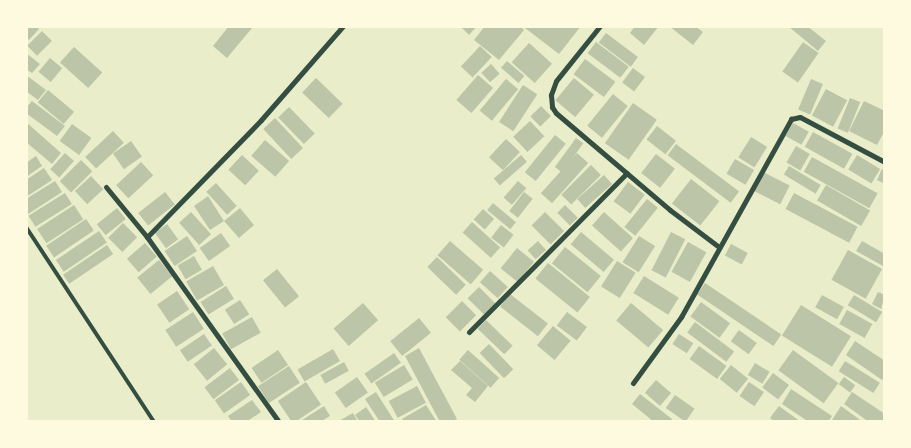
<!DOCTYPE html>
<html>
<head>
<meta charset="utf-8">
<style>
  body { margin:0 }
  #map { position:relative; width:911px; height:448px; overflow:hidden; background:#e9edc9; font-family:Arial,sans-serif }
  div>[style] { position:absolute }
  .building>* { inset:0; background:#bcc5a7; transform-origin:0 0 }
  .service>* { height:4px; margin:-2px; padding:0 2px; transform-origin:2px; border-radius:2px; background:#344e41 }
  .minor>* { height:5px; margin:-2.5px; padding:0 2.5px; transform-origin:2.5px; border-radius:2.5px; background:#344e41 }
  span { translate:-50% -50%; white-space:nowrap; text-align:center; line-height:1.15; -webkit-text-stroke:5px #fefae0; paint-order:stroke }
  .frame { position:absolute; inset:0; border:28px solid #fefae0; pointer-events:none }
</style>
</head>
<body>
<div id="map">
  <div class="building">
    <div style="clip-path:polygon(26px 26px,36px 26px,39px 29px,29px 40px,26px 37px)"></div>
    <div style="clip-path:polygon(229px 26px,252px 28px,227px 58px,213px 46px)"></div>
    <div style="clip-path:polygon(460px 26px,477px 26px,469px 35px)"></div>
    <div style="clip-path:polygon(485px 26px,520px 26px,524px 30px,499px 60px,474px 40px)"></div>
    <div style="clip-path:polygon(526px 26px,581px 26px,559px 54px,525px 28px)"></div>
    <div style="clip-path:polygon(635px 26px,659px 26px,644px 45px,630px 33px)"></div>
    <div style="clip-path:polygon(669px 26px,695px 26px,703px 32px,693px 45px)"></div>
    <div style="clip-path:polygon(788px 26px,807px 26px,826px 41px,818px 51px)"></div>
    <div style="left:42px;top:31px;width:14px;height:21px;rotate:45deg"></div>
    <div style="left:606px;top:33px;width:40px;height:12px;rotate:37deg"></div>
    <div style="left:596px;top:42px;width:41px;height:14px;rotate:37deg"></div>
    <div style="left:803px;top:42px;width:19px;height:36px;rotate:35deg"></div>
    <div style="left:529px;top:43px;width:31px;height:26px;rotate:42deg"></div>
    <div style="left:480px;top:46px;width:16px;height:28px;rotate:43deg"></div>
    <div style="left:74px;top:47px;width:38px;height:21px;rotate:42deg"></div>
    <div style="clip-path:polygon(26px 53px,40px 64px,32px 73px,26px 69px)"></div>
    <div style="left:50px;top:58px;width:16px;height:18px;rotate:40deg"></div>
    <div style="left:585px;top:59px;width:38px;height:19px;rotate:37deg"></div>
    <div style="left:507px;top:61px;width:23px;height:9px;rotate:41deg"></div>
    <div style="left:491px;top:64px;width:13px;height:13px;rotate:48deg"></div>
    <div style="left:633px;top:68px;width:15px;height:18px;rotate:37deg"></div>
    <div style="clip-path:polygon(26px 75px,46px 90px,38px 100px,26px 91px)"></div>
    <div style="left:478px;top:75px;width:20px;height:33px;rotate:41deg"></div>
    <div style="left:316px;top:78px;width:37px;height:20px;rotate:44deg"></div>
    <div style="left:574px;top:78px;width:26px;height:29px;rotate:40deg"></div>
    <div style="left:506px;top:79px;width:16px;height:41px;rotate:40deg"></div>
    <div style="left:811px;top:79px;width:13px;height:33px;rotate:23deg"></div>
    <div style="left:523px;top:85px;width:17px;height:44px;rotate:33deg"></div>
    <div style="left:826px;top:89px;width:24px;height:30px;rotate:28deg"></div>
    <div style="left:48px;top:90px;width:34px;height:16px;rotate:40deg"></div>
    <div style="left:613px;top:94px;width:19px;height:41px;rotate:39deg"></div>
    <div style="left:850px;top:98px;width:11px;height:33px;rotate:22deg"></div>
    <div style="clip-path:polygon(32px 101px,65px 126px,57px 136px,26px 113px,26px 108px)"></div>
    <div style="clip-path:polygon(864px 101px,885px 111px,885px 130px,877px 145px,849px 131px)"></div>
    <div style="left:633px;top:103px;width:29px;height:49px;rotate:35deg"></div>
    <div style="left:541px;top:106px;width:14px;height:15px;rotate:45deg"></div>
    <div style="left:289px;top:107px;width:37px;height:15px;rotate:46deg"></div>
    <div style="left:275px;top:118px;width:41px;height:16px;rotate:47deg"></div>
    <div style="left:530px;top:121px;width:21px;height:23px;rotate:47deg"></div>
    <div style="clip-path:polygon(26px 122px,61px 153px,52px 164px,26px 142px)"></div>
    <div style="left:793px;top:123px;width:18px;height:15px;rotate:29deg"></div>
    <div style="left:72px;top:124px;width:24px;height:21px;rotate:36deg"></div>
    <div style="left:657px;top:126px;width:24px;height:17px;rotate:38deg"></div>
    <div style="left:113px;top:131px;width:16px;height:38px;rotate:47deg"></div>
    <div style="left:813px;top:132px;width:45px;height:17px;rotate:29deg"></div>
    <div style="left:555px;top:135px;width:14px;height:48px;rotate:39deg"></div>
    <div style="left:751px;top:137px;width:19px;height:24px;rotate:32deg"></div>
    <div style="left:576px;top:138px;width:9px;height:36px;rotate:36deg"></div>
    <div style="left:506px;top:139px;width:19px;height:25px;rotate:43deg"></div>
    <div style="left:265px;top:140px;width:32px;height:21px;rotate:41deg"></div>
    <div style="left:131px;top:141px;width:19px;height:22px;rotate:55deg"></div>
    <div style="left:676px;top:144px;width:79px;height:14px;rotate:37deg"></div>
    <div style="left:796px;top:146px;width:16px;height:19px;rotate:30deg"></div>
    <div style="left:65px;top:153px;width:12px;height:22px;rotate:42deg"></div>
    <div style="left:577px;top:153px;width:15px;height:54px;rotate:42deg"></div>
    <div style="left:656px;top:154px;width:24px;height:24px;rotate:38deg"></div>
    <div style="left:242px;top:155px;width:23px;height:20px;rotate:43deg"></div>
    <div style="left:521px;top:155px;width:9px;height:36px;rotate:49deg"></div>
    <div style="left:857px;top:155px;width:27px;height:17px;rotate:31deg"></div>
    <div style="clip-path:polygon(36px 156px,42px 166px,26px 177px,26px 163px)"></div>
    <div style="left:812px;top:157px;width:75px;height:17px;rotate:29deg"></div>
    <div style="left:735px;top:159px;width:22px;height:17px;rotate:30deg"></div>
    <div style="left:81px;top:160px;width:16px;height:30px;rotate:45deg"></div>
    <div style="left:141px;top:162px;width:18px;height:34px;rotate:47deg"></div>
    <div style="left:591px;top:165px;width:14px;height:42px;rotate:45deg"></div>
    <div style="left:789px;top:166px;width:37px;height:10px;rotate:31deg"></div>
    <div style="clip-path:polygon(44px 168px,52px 180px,26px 197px,26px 180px)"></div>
    <div style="clip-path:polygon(882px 169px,885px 170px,885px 184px,877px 180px)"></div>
    <div style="left:763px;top:172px;width:30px;height:21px;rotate:27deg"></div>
    <div style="left:604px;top:175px;width:12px;height:36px;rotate:48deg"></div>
    <div style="left:91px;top:176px;width:18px;height:22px;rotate:47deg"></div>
    <div style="left:691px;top:179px;width:36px;height:31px;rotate:38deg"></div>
    <div style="clip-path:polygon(55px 181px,62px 192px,28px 214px,26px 199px)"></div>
    <div style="left:518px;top:181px;width:11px;height:22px;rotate:41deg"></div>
    <div style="left:628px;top:182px;width:21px;height:24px;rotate:37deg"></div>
    <div style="left:216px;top:183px;width:31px;height:13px;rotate:48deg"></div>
    <div style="left:826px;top:185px;width:51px;height:18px;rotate:30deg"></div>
    <div style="left:165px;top:192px;width:16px;height:34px;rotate:52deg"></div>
    <div style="left:524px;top:192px;width:11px;height:24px;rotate:38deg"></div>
    <div style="left:65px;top:193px;width:13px;height:43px;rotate:58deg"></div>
    <div style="left:794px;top:193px;width:72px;height:18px;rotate:28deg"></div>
    <div style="clip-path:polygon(208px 196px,224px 221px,240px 208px,254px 225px,239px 238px,224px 221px,210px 230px,194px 206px)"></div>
    <div style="left:647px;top:199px;width:14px;height:36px;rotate:39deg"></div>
    <div style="left:493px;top:203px;width:30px;height:9px;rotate:40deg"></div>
    <div style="left:74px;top:205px;width:17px;height:44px;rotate:57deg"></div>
    <div style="left:565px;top:205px;width:18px;height:11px;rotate:45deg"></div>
    <div style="left:117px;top:208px;width:14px;height:26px;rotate:51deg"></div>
    <div style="left:483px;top:209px;width:15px;height:14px;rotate:42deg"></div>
    <div style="left:191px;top:212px;width:30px;height:16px;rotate:48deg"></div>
    <div style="left:545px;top:212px;width:27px;height:19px;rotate:45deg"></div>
    <div style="left:604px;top:212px;width:39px;height:18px;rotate:42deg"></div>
    <div style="left:86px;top:219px;width:14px;height:48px;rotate:56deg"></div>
    <div style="left:472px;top:222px;width:38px;height:14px;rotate:42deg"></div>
    <div style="left:123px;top:223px;width:20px;height:21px;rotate:45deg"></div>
    <div style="left:167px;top:224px;width:19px;height:15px;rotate:54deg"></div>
    <div style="left:501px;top:225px;width:16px;height:16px;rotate:38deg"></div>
    <div style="left:99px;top:231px;width:14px;height:52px;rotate:56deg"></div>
    <div style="left:581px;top:232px;width:43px;height:16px;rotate:40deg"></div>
    <div style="left:671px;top:232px;width:16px;height:43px;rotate:27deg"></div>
    <div style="left:221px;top:233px;width:16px;height:26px;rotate:55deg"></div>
    <div style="left:187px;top:236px;width:18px;height:27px;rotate:56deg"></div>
    <div style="left:639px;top:236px;width:19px;height:31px;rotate:32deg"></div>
    <div style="left:450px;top:241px;width:44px;height:19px;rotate:41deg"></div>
    <div style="left:538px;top:241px;width:12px;height:14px;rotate:48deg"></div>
    <div style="clip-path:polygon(862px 241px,885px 254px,885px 267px,856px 251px)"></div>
    <div style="left:688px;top:242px;width:21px;height:34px;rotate:29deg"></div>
    <div style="left:145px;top:243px;width:18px;height:24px;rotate:49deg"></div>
    <div style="left:731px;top:244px;width:19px;height:13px;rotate:28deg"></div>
    <div style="left:107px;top:245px;width:11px;height:53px;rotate:56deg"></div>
    <div style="left:565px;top:247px;width:46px;height:21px;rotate:39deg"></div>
    <div style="left:517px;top:248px;width:22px;height:26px;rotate:39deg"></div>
    <div style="left:848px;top:250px;width:39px;height:34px;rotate:29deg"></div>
    <div style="left:194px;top:256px;width:16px;height:19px;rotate:60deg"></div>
    <div style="left:437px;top:257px;width:40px;height:14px;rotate:44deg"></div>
    <div style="left:159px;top:260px;width:21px;height:28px;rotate:51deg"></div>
    <div style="left:617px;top:261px;width:22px;height:30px;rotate:32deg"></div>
    <div style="left:548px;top:263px;width:54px;height:20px;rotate:39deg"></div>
    <div style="left:213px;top:266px;width:22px;height:31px;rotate:60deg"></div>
    <div style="left:277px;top:269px;width:35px;height:18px;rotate:51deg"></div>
    <div style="left:490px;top:271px;width:24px;height:15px;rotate:42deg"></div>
    <div style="left:644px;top:276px;width:41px;height:20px;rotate:32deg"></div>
    <div style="left:705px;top:283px;width:92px;height:14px;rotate:34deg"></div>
    <div style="left:226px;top:286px;width:15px;height:30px;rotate:58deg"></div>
    <div style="left:479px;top:287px;width:23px;height:16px;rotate:45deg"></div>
    <div style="left:177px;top:291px;width:22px;height:24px;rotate:56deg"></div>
    <div style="clip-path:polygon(878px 292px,885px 295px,881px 309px,872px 304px)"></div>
    <div style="left:510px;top:294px;width:48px;height:16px;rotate:38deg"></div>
    <div style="left:822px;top:295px;width:25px;height:14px;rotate:29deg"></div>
    <div style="left:854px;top:295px;width:33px;height:12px;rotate:31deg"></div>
    <div style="left:240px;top:300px;width:17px;height:18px;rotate:57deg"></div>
    <div style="left:462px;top:301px;width:20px;height:23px;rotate:45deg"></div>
    <div style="left:701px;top:302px;width:36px;height:18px;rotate:36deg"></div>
    <div style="left:363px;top:303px;width:23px;height:39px;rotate:49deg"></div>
    <div style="left:631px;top:303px;width:42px;height:23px;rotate:40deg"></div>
    <div style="left:801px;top:305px;width:59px;height:36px;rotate:32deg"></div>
    <div style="left:847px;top:310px;width:29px;height:16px;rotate:29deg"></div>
    <div style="left:193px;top:312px;width:20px;height:33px;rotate:57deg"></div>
    <div style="left:567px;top:312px;width:25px;height:17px;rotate:37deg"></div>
    <div style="left:252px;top:317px;width:18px;height:34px;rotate:61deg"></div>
    <div style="left:419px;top:318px;width:19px;height:37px;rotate:51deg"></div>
    <div style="left:486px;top:320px;width:37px;height:12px;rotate:44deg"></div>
    <div style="left:695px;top:322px;width:49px;height:13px;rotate:37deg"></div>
    <div style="left:553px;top:326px;width:23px;height:25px;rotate:40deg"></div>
    <div style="left:739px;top:330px;width:22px;height:14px;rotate:36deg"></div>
    <div style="left:204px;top:334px;width:14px;height:29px;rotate:56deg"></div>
    <div style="left:679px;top:334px;width:17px;height:12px;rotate:33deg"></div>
    <div style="clip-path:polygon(855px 341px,885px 361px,885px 376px,882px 380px,846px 355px)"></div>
    <div style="left:489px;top:344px;width:35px;height:13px;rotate:46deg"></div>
    <div style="left:699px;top:346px;width:34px;height:16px;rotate:36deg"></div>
    <div style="left:214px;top:348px;width:21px;height:26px;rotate:51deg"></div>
    <div style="clip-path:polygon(419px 348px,457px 419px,452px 422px,440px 422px,405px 356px)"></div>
    <div style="left:333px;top:349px;width:14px;height:41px;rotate:60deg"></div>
    <div style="left:278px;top:350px;width:18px;height:32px;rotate:56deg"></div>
    <div style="left:468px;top:350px;width:42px;height:13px;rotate:42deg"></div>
    <div style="left:793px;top:350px;width:56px;height:25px;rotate:36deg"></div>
    <div style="left:394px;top:353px;width:12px;height:36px;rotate:55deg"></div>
    <div style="clip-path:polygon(460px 361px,488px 386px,475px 402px,466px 395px,472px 388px,451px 370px)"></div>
    <div style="left:845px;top:361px;width:41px;height:12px;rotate:32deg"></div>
    <div style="left:344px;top:362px;width:10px;height:27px;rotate:61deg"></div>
    <div style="left:755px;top:363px;width:17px;height:14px;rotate:31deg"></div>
    <div style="left:404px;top:365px;width:17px;height:34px;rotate:59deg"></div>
    <div style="left:731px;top:365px;width:22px;height:18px;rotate:39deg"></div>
    <div style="left:289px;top:366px;width:20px;height:37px;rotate:57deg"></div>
    <div style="left:230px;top:368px;width:15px;height:32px;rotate:53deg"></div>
    <div style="left:773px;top:373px;width:20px;height:18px;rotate:37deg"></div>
    <div style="left:357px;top:377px;width:19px;height:27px;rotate:55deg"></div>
    <div style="left:844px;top:377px;width:14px;height:9px;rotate:36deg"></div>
    <div style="left:656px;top:380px;width:20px;height:17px;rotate:41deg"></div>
    <div style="left:241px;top:382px;width:16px;height:32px;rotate:55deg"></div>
    <div style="left:306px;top:382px;width:27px;height:34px;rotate:56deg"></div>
    <div style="left:749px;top:382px;width:18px;height:17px;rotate:34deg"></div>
    <div style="left:417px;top:386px;width:19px;height:32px;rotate:62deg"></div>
    <div style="clip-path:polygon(791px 389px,832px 416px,828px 422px,809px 422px,782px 404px)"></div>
    <div style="clip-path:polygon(376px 392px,395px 422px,380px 422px,365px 399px)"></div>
    <div style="clip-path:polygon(852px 392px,885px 414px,885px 422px,869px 422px,844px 404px)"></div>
    <div style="clip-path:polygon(640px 394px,672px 419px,670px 422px,654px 422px,632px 404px)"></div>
    <div style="left:675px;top:395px;width:24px;height:16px;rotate:35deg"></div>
    <div style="clip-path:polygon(252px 400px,261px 412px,246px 422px,232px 422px,228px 416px)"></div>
    <div style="clip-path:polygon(426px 405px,437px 422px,404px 422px,402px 419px)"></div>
    <div style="clip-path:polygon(324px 406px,330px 416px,320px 422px,299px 422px)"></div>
    <div style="clip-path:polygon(779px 406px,801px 422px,776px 422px,770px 418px)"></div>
    <div style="clip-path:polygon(841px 406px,863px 422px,835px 422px,832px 420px)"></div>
    <div style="clip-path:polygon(366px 407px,376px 422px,360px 422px,355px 415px)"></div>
    <div style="clip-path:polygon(353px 413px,358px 422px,337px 422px)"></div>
  </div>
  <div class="service">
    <div style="left:26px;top:227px;width:233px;rotate:56.7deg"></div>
  </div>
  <div class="minor">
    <div style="left:600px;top:26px;width:70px;rotate:128.7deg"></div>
    <div style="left:556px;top:81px;width:15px;rotate:110deg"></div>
    <div style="left:551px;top:95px;width:12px;rotate:85deg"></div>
    <div style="left:552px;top:107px;width:7px;rotate:56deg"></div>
    <div style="left:556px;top:113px;width:150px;rotate:40.4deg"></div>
    <div style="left:670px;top:210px;width:61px;rotate:37.1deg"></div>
    <div style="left:106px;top:187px;width:65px;rotate:50.6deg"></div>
    <div style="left:147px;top:237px;width:227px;rotate:54.5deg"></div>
    <div style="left:147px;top:237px;width:163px;rotate:-45.7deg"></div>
    <div style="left:261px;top:120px;width:125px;rotate:-48.9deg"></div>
    <div style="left:469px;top:332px;width:224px;rotate:-45.2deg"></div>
    <div style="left:633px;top:383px;width:82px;rotate:-54deg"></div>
    <div style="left:681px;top:317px;width:227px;rotate:-60.9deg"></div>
    <div style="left:791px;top:119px;width:9px;rotate:-13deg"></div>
    <div style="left:800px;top:117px;width:96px;rotate:27.9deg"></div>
  </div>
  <div class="frame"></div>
</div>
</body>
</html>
